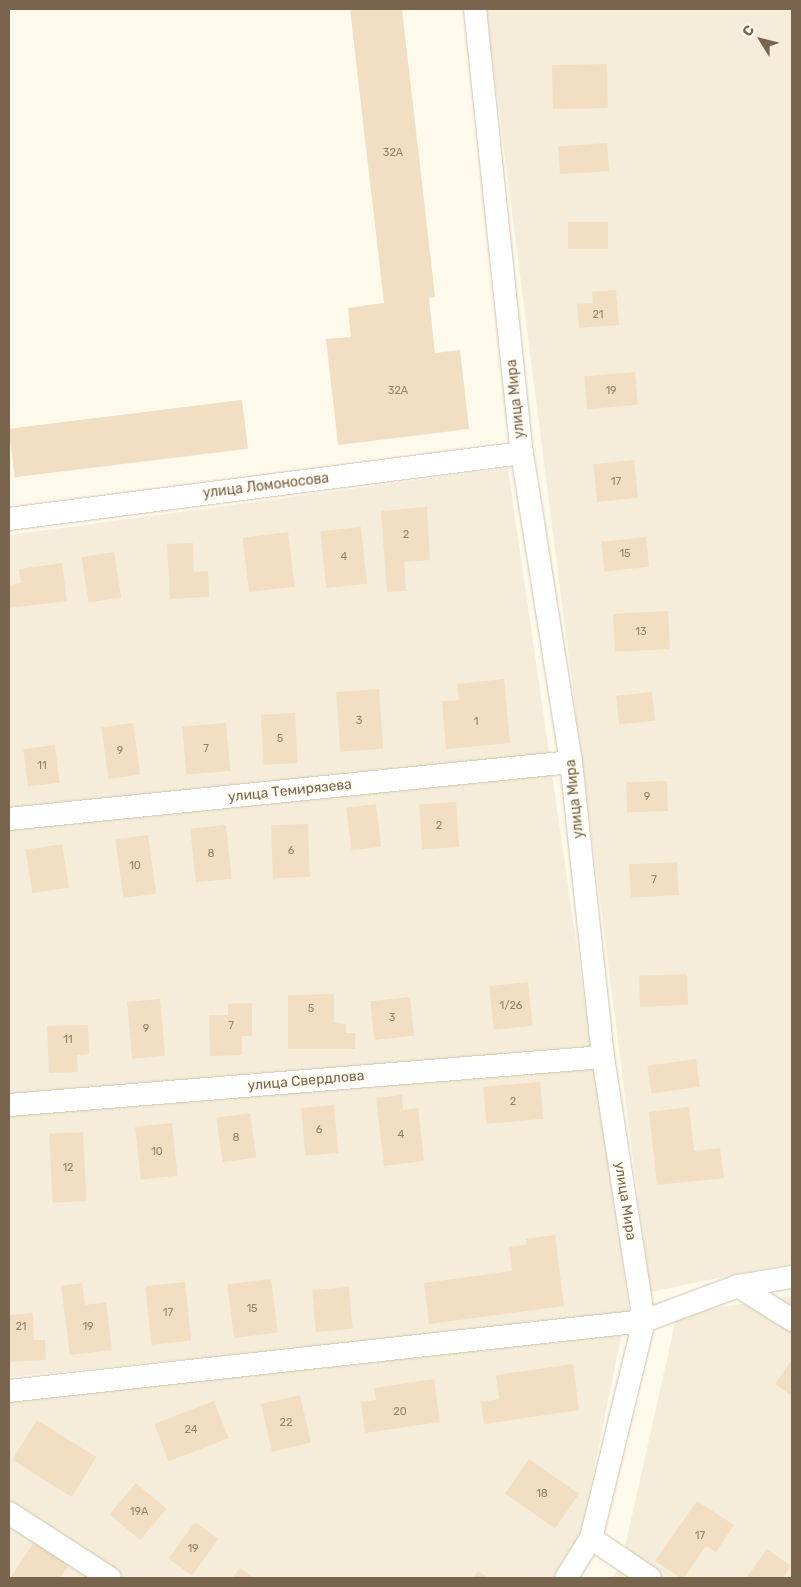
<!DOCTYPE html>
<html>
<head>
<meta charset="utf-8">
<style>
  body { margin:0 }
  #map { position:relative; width:801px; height:1587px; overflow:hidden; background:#fdf9eb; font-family:Rubik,sans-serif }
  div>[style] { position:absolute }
  .residential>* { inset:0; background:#f5edd9 }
  .building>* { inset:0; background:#f2dec3; transform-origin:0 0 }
  .roads { filter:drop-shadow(0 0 1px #d0c3af) drop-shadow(0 0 1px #d0c3af) }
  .street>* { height:22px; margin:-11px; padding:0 11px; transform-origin:11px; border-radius:11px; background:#fff }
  span { translate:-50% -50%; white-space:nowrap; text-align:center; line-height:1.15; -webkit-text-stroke:5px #fffcf2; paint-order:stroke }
  .number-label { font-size:11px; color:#97826a }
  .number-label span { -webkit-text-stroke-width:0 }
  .street-label { font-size:14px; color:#79644d }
  .frame { position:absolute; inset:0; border:10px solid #79644d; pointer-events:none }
  .north { position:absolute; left:736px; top:15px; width:50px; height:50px; -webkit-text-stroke:4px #fffcf2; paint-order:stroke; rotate:306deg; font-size:14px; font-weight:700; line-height:20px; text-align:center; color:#79644d }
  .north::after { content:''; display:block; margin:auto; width:18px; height:22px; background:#79644d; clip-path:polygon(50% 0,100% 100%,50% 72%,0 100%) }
</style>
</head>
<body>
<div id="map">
  <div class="residential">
    <div style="clip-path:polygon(486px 9px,792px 9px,792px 1263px,650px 1292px)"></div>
    <div style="clip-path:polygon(508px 468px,630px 1316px,9px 1377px,9px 535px)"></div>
    <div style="clip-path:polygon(792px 1296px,792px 1578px,612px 1578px,621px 1565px,677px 1314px)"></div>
    <div style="clip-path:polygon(622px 1332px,580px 1538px,553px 1578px,9px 1578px,9px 1395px)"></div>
  </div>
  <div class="building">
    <div style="clip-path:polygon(350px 9px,402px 9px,435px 297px,429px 298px,435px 353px,460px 350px,469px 429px,338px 445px,326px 339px,351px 337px,348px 308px,384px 303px)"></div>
    <div style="left:607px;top:64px;width:44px;height:55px;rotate:89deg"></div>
    <div style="left:607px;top:143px;width:28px;height:49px;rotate:86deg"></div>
    <div style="left:568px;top:222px;width:40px;height:27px"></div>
    <div style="clip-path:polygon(616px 290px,619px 325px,579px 328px,577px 304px,593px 303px,592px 292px)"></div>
    <div style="left:635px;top:372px;width:33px;height:51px;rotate:85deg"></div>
    <div style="left:242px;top:400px;width:49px;height:235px;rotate:83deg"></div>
    <div style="left:634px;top:460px;width:38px;height:41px;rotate:84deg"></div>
    <div style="clip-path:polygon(427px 507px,430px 560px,404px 562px,406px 591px,387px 592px,381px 511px)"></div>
    <div style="left:361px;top:527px;width:57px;height:41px;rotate:84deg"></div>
    <div style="left:288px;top:532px;width:55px;height:46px;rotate:83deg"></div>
    <div style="left:646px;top:537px;width:30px;height:45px;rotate:84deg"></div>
    <div style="clip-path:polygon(193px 543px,194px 572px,208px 571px,209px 597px,170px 599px,167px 544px)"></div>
    <div style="left:114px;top:552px;width:46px;height:33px;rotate:81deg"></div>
    <div style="clip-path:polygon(62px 563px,67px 601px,9px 608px,9px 585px,21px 583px,19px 569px)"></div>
    <div style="left:668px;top:611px;width:38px;height:55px;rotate:87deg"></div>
    <div style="clip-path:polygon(504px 679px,510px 743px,446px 749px,442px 701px,459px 700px,457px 684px)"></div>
    <div style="left:379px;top:689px;width:60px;height:43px;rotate:86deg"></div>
    <div style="left:652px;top:692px;width:29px;height:36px;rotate:84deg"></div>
    <div style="left:295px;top:713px;width:50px;height:34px;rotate:87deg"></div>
    <div style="left:133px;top:723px;width:52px;height:32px;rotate:82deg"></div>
    <div style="left:226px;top:723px;width:48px;height:44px;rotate:85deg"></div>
    <div style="left:55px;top:745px;width:38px;height:32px;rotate:83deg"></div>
    <div style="left:667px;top:781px;width:30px;height:41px;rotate:88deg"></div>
    <div style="left:456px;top:802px;width:45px;height:37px;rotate:86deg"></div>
    <div style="left:376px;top:804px;width:43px;height:30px;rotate:83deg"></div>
    <div style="left:308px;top:824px;width:53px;height:37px;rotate:88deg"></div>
    <div style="left:226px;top:825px;width:54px;height:36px;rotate:84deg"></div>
    <div style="left:148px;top:835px;width:59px;height:33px;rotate:82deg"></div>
    <div style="left:62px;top:844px;width:44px;height:37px;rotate:81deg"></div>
    <div style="left:677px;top:862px;width:33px;height:48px;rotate:87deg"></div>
    <div style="left:687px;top:974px;width:31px;height:48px;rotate:88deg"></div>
    <div style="left:528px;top:982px;width:44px;height:39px;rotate:84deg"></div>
    <div style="clip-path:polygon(334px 994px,334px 1023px,346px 1024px,346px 1033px,355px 1033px,355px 1049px,288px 1049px,288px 995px)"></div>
    <div style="left:410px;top:997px;width:39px;height:40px;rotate:84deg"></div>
    <div style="left:160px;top:999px;width:57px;height:33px;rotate:85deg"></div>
    <div style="clip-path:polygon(252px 1003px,252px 1036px,242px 1036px,242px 1055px,210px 1056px,209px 1015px,228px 1015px,228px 1004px)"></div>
    <div style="clip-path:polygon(88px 1025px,89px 1054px,77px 1055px,78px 1072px,49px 1073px,47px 1026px)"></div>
    <div style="left:696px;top:1059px;width:28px;height:49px;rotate:82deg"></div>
    <div style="left:540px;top:1082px;width:37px;height:57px;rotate:85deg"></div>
    <div style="clip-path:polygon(402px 1095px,403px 1110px,418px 1108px,424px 1161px,384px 1166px,376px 1098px)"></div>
    <div style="left:334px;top:1105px;width:48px;height:33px;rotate:85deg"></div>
    <div style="clip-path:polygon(689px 1107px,694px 1151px,720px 1148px,724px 1178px,657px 1185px,649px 1112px)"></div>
    <div style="left:250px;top:1113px;width:45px;height:34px;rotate:82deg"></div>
    <div style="left:172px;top:1123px;width:53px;height:37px;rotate:84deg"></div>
    <div style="left:83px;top:1132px;width:69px;height:34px;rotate:87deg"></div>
    <div style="clip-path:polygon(555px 1235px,564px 1306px,429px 1324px,424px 1283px,512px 1271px,509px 1247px,526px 1245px,526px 1239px)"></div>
    <div style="left:271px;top:1279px;width:54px;height:44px;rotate:83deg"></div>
    <div style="left:185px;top:1282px;width:59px;height:40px;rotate:84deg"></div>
    <div style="clip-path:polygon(82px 1283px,85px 1305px,106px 1302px,112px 1350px,70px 1355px,61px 1286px)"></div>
    <div style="left:349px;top:1287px;width:42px;height:37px;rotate:85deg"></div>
    <div style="clip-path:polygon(33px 1313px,34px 1340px,45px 1340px,46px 1360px,9px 1362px,9px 1315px)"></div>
    <div style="clip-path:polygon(792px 1359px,792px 1396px,775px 1384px)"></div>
    <div style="clip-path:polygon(573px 1364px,579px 1410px,484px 1424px,481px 1402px,499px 1399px,496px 1375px)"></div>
    <div style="clip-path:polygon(434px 1379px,440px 1422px,365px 1433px,361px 1402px,376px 1400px,374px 1388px)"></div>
    <div style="left:300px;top:1395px;width:49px;height:40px;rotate:77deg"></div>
    <div style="left:214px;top:1401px;width:40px;height:64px;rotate:69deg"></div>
    <div style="left:37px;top:1420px;width:70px;height:47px;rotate:32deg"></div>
    <div style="left:529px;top:1459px;width:61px;height:42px;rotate:35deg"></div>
    <div style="left:136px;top:1483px;width:40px;height:41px;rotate:40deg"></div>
    <div style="clip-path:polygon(697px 1501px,734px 1525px,716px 1552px,706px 1546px,684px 1578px,681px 1578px,655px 1561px)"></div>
    <div style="left:195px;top:1522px;width:29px;height:45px;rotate:36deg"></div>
    <div style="clip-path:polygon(36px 1539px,71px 1562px,60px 1578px,11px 1577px)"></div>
    <div style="clip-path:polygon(767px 1549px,791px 1566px,783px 1578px,746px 1578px)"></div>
    <div style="clip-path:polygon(240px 1568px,253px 1578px,232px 1578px)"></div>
    <div style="clip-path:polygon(478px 1571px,489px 1578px,473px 1578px)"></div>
  </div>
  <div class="roads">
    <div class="street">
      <div style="left:475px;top:9px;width:446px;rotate:84deg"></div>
      <div style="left:522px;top:453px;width:313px;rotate:81deg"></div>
      <div style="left:571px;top:762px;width:297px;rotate:83.8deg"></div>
      <div style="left:603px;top:1057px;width:267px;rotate:81.2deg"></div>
      <div style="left:644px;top:1321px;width:223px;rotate:103.7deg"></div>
      <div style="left:591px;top:1538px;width:47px;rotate:122deg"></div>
      <div style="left:9px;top:519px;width:517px;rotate:-7.33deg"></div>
      <div style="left:9px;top:819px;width:565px;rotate:-5.79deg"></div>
      <div style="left:9px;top:1105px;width:596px;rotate:-4.62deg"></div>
      <div style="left:738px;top:1286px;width:64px;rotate:32.2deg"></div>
      <div style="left:9px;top:1391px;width:639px;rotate:-6.29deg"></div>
      <div style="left:644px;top:1321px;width:100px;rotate:-20.4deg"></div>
      <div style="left:738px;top:1286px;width:55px;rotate:-9.5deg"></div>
      <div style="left:9px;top:1513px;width:120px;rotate:32.8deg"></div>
      <div style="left:591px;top:1538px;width:71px;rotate:34.1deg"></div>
    </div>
  </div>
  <div class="number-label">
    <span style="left:393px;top:153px">32А</span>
    <span style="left:598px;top:315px">21</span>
    <span style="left:398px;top:391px">32А</span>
    <span style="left:611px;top:391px">19</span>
    <span style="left:616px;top:482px">17</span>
    <span style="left:406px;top:535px">2</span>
    <span style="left:625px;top:554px">15</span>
    <span style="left:344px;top:557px">4</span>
    <span style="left:641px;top:632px">13</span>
    <span style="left:359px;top:721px">3</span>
    <span style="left:476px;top:722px">1</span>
    <span style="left:280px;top:739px">5</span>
    <span style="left:206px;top:749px">7</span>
    <span style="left:120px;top:751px">9</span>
    <span style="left:42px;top:766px">11</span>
    <span style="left:647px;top:797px">9</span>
    <span style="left:439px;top:826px">2</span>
    <span style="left:291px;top:851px">6</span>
    <span style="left:211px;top:854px">8</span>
    <span style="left:135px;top:866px">10</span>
    <span style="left:654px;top:880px">7</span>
    <span style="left:511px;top:1006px">1/26</span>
    <span style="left:311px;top:1009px">5</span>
    <span style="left:392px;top:1018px">3</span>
    <span style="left:231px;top:1026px">7</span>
    <span style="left:146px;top:1029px">9</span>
    <span style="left:68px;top:1040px">11</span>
    <span style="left:513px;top:1102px">2</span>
    <span style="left:319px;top:1130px">6</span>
    <span style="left:401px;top:1135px">4</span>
    <span style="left:236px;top:1138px">8</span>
    <span style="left:157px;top:1152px">10</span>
    <span style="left:68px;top:1168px">12</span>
    <span style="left:252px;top:1309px">15</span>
    <span style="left:168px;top:1313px">17</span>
    <span style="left:21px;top:1327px">21</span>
    <span style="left:88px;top:1327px">19</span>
    <span style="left:400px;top:1412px">20</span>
    <span style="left:286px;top:1423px">22</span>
    <span style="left:191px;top:1430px">24</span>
    <span style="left:542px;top:1494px">18</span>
    <span style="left:139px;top:1512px">19А</span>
    <span style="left:700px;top:1536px">17</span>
    <span style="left:193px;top:1549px">19</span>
  </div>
  <div class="street-label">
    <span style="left:516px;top:399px;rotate:-96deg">улица Мира</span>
    <span style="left:266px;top:486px;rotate:-7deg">улица Ломоносова</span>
    <span style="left:290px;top:791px;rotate:-6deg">улица Темирязева</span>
    <span style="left:575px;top:799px;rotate:-96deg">улица Мира</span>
    <span style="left:306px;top:1081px;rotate:-5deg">улица Свердлова</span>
    <span style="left:625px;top:1201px;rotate:81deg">улица Мира</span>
  </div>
  <div class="frame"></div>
  <div class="north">С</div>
</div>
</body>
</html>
